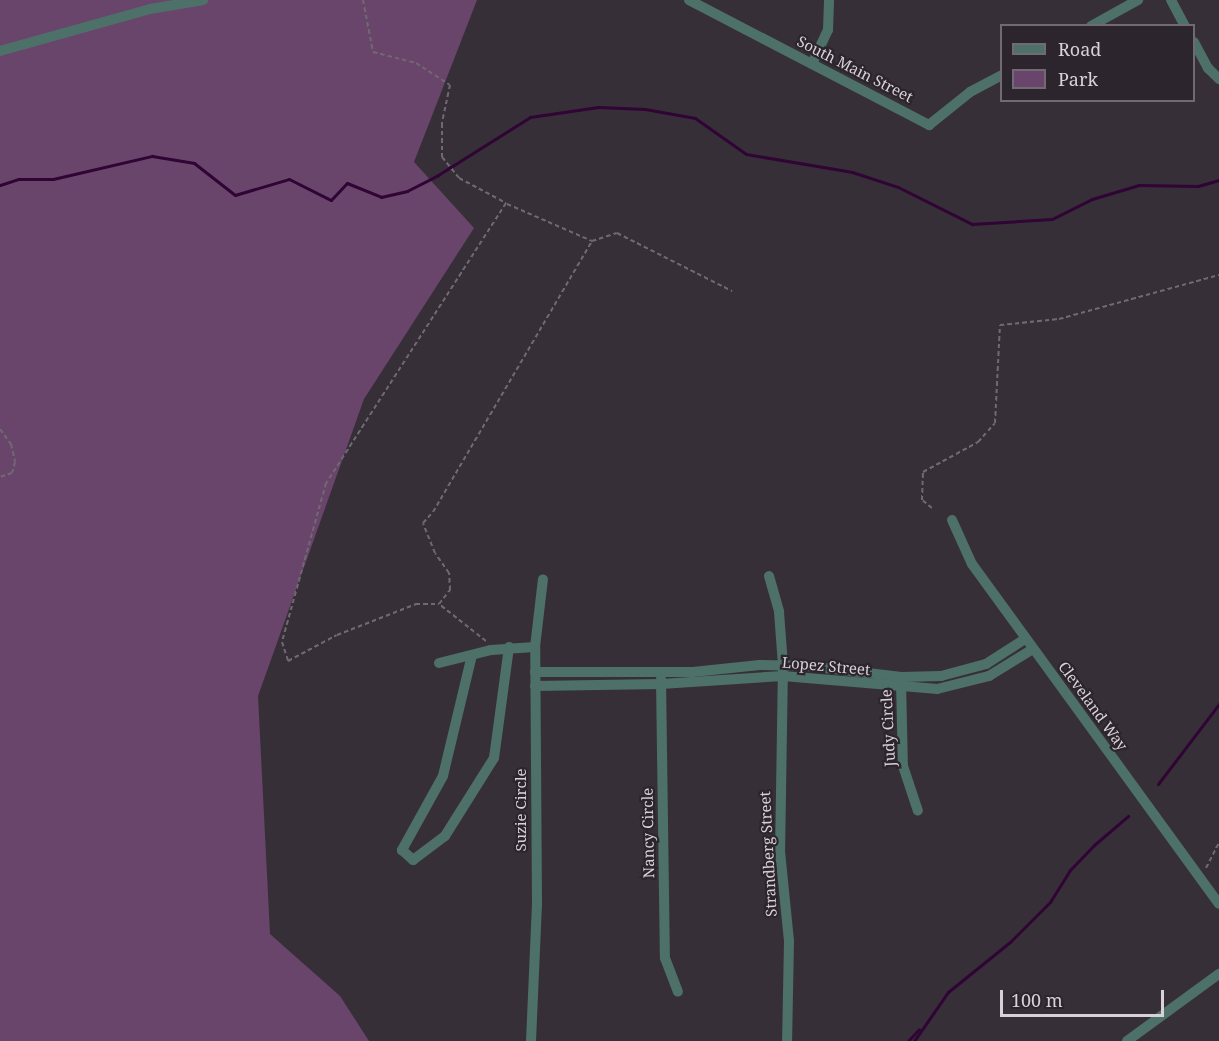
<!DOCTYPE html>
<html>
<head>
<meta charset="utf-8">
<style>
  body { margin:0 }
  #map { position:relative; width:1219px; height:1041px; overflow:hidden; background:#372f38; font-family:"Noto Serif",serif }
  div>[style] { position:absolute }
  .green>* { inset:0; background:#69456b }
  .stream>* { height:3px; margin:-1.5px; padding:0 1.5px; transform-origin:1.5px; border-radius:1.5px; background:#300434 }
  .path>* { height:2px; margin-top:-1px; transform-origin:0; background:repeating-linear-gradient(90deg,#706971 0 4.5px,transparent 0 7.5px) }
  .minor>* { height:10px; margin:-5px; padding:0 5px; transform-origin:5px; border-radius:5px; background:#4d7169 }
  span { translate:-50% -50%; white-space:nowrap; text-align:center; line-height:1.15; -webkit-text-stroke:4.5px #2d252e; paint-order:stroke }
  .street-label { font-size:15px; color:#d8d2d8 }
  .legend { position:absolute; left:1000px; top:24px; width:195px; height:78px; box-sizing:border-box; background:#2d252e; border:2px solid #716a72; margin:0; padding:8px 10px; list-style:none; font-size:18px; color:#d8d2d8 }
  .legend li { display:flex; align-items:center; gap:12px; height:30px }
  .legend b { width:30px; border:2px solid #716a72 }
  .scale { position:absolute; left:1000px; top:990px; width:164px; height:27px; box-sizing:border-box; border:3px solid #d8d2d8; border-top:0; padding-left:8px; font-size:18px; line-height:21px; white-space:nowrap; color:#d8d2d8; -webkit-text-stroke:4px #2d252e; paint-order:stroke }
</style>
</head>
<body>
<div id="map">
  <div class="green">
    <div style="clip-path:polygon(0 0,477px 0,414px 162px,474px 228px,364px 399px,258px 696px,270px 934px,340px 996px,369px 1041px,0 1041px)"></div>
  </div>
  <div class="stream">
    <div style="left:0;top:185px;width:19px;rotate:-18deg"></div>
    <div style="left:18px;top:179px;width:35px"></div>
    <div style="left:53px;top:179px;width:102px;rotate:-13.1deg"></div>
    <div style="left:152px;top:156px;width:43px;rotate:9.5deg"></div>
    <div style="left:194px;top:163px;width:52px;rotate:38deg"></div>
    <div style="left:235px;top:195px;width:56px;rotate:-16.5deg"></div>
    <div style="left:289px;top:179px;width:47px;rotate:26.6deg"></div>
    <div style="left:331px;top:200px;width:23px;rotate:-47deg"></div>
    <div style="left:347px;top:183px;width:37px;rotate:22deg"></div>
    <div style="left:381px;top:197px;width:27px;rotate:-13deg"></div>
    <div style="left:407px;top:191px;width:35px;rotate:-27deg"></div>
    <div style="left:438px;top:175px;width:109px;rotate:-32.2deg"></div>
    <div style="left:530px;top:117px;width:69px;rotate:-8.4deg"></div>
    <div style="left:598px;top:107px;width:47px;rotate:2.4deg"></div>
    <div style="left:645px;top:109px;width:51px;rotate:10.2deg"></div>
    <div style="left:695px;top:118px;width:62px;rotate:35.2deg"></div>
    <div style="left:746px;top:154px;width:108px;rotate:9.6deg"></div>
    <div style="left:852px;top:172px;width:48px;rotate:18.1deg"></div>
    <div style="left:898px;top:187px;width:83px;rotate:26.6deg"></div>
    <div style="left:972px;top:224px;width:80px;rotate:-3.6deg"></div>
    <div style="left:1052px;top:219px;width:45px;rotate:-26.6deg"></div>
    <div style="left:1092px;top:199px;width:49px;rotate:-16.6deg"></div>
    <div style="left:1139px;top:185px;width:59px;rotate:1deg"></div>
    <div style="left:1198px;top:186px;width:22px;rotate:-16deg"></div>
    <div style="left:1158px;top:784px;width:101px;rotate:-52.7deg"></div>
    <div style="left:908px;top:1041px;width:16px;rotate:-47deg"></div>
    <div style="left:914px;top:1041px;width:60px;rotate:-55.2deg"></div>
    <div style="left:948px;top:992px;width:80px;rotate:-38.9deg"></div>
    <div style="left:1010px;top:942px;width:57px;rotate:-45deg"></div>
    <div style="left:1050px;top:902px;width:38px;rotate:-58deg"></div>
    <div style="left:1070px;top:870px;width:35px;rotate:-46deg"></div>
    <div style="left:1094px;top:845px;width:45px;rotate:-40.5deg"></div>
  </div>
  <div class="path">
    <div style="left:363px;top:0;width:53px;rotate:79.1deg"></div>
    <div style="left:373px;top:52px;width:44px;rotate:14.3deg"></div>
    <div style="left:416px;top:63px;width:40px;rotate:32.9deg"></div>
    <div style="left:450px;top:85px;width:39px;rotate:102deg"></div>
    <div style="left:442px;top:123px;width:34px;rotate:90deg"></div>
    <div style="left:442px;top:157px;width:27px;rotate:51deg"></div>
    <div style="left:459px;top:178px;width:53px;rotate:28deg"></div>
    <div style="left:506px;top:203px;width:333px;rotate:122.7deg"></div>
    <div style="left:326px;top:483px;width:165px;rotate:105.5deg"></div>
    <div style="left:282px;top:642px;width:20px;rotate:72deg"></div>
    <div style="left:288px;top:661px;width:55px;rotate:-28deg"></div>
    <div style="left:337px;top:635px;width:85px;rotate:-21.4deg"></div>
    <div style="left:416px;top:604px;width:23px"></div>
    <div style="left:507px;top:204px;width:93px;rotate:23.5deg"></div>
    <div style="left:0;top:429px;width:19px;rotate:54deg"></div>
    <div style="left:11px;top:444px;width:18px;rotate:77deg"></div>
    <div style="left:15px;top:462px;width:11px;rotate:105deg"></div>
    <div style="left:12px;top:473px;width:13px;rotate:162deg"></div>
    <div style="left:932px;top:508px;width:13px;rotate:-141deg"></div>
    <div style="left:922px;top:500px;width:28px;rotate:-88deg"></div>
    <div style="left:923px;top:472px;width:63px;rotate:-28.6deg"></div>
    <div style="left:978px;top:442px;width:25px;rotate:-48deg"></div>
    <div style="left:995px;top:423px;width:98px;rotate:-87.1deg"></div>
    <div style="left:1000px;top:325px;width:59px;rotate:-5.8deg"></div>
    <div style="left:1059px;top:319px;width:166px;rotate:-15.4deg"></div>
    <div style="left:486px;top:641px;width:60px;rotate:-141.8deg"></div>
    <div style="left:439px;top:604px;width:18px;rotate:-52deg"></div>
    <div style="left:450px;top:590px;width:17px;rotate:-93deg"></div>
    <div style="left:449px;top:573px;width:24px;rotate:-125deg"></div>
    <div style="left:435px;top:553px;width:32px;rotate:-112deg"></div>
    <div style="left:423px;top:523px;width:15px;rotate:-48deg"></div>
    <div style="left:433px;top:512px;width:314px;rotate:-59.6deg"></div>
    <div style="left:592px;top:241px;width:26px;rotate:-18deg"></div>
    <div style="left:617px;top:233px;width:129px;rotate:26.8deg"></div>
    <div style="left:1206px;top:868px;width:29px;rotate:-63deg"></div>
  </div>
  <div class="minor">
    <div style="left:689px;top:0;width:271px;rotate:27.5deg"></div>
    <div style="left:929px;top:125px;width:53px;rotate:-38.8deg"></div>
    <div style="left:970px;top:92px;width:36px;rotate:-28deg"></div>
    <div style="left:1171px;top:0;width:30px;rotate:62deg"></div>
    <div style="left:1091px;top:26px;width:54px;rotate:-29deg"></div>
    <div style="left:1194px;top:42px;width:30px;rotate:62deg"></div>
    <div style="left:1208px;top:68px;width:16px;rotate:45deg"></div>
    <div style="left:0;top:51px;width:156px;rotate:-15.6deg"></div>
    <div style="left:150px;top:9px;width:54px;rotate:-9.6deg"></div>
    <div style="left:812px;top:64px;width:38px;rotate:-65deg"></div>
    <div style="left:828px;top:30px;width:30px;rotate:-88deg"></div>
    <div style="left:952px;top:520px;width:48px;rotate:65.6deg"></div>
    <div style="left:972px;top:564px;width:420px;rotate:54deg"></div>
    <div style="left:769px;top:576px;width:37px;rotate:74deg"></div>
    <div style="left:779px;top:612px;width:53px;rotate:85.7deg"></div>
    <div style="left:783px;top:665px;width:186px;rotate:90.9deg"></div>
    <div style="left:780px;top:851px;width:90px;rotate:84.3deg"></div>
    <div style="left:789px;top:941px;width:100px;rotate:91.1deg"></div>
    <div style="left:472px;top:655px;width:124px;rotate:103.5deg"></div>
    <div style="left:443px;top:776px;width:85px;rotate:119deg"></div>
    <div style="left:402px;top:850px;width:15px;rotate:42deg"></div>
    <div style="left:413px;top:860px;width:40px;rotate:-37deg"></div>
    <div style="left:445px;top:836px;width:92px;rotate:-57.9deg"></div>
    <div style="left:494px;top:758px;width:112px;rotate:-82.3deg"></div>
    <div style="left:439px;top:663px;width:54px;rotate:-14deg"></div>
    <div style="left:491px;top:650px;width:44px;rotate:-3.9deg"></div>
    <div style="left:535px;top:672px;width:158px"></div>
    <div style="left:693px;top:672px;width:67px;rotate:-6deg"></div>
    <div style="left:760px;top:665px;width:48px;rotate:1.2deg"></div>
    <div style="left:808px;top:666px;width:94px;rotate:6.7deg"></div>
    <div style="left:901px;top:677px;width:40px;rotate:-1.4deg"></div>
    <div style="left:941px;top:676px;width:47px;rotate:-14.9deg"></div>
    <div style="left:986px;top:664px;width:46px;rotate:-32.7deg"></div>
    <div style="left:661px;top:679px;width:279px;rotate:89.2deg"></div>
    <div style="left:665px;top:958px;width:36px;rotate:69deg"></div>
    <div style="left:901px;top:681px;width:85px;rotate:88.7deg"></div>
    <div style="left:903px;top:766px;width:47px;rotate:71.6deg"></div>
    <div style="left:535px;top:686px;width:126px;rotate:-0.9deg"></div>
    <div style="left:661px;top:684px;width:122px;rotate:-3.8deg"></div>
    <div style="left:783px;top:676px;width:155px;rotate:4.8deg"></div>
    <div style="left:937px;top:689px;width:54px;rotate:-14deg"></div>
    <div style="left:989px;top:676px;width:52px;rotate:-31.5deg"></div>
    <div style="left:531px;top:1041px;width:137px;rotate:-87.5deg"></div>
    <div style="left:537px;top:904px;width:257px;rotate:-90.4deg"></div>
    <div style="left:535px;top:647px;width:68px;rotate:-83.3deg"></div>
    <div style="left:1127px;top:1041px;width:114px;rotate:-36.1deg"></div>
  </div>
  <div class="street-label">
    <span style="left:855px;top:69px;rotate:27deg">South Main Street</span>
    <span style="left:826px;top:666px;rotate:5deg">Lopez Street</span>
    <span style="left:1093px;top:706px;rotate:54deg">Cleveland Way</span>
    <span style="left:888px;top:728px;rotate:-93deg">Judy Circle</span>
    <span style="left:521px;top:810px;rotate:-90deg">Suzie Circle</span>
    <span style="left:648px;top:833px;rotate:-91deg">Nancy Circle</span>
    <span style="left:768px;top:854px;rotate:-93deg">Strandberg Street</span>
  </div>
  <ul class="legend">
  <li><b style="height:8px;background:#4d7169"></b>Road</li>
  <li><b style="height:16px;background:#69456b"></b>Park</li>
  </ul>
  <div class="scale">100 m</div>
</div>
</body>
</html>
